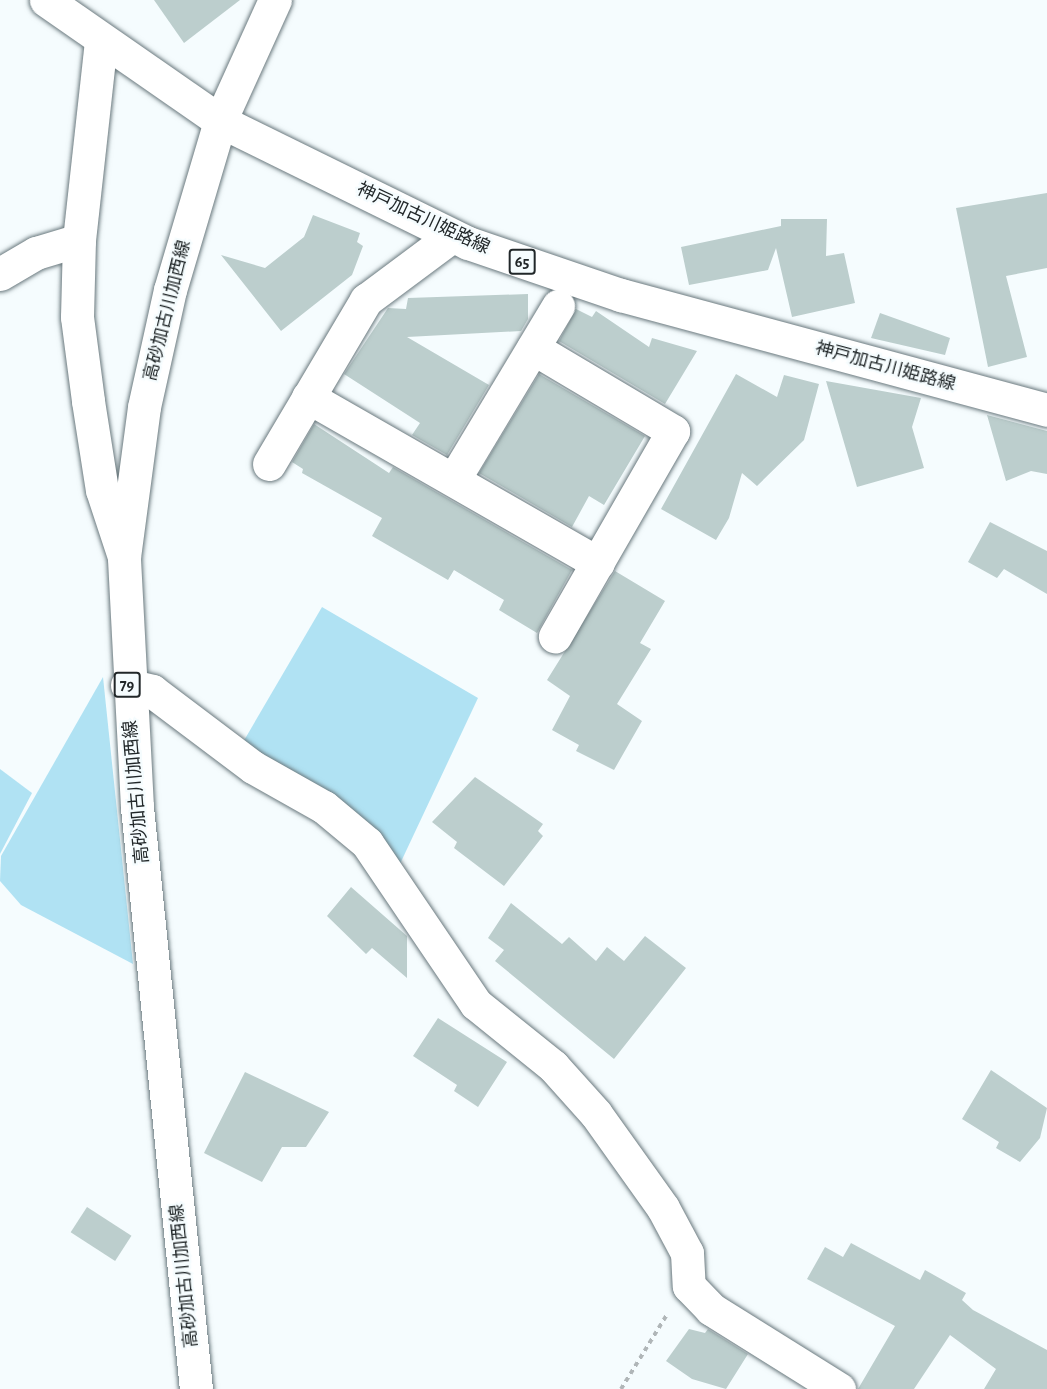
<!DOCTYPE html>
<html>
<head>
<meta charset="utf-8">
<style>
  body { margin:0 }
  #map { position:relative; width:1047px; height:1389px; overflow:hidden; background:#f5fcfe; font-family:"Alegreya Sans","Noto Sans JP",sans-serif }
  div>[style] { position:absolute }
  .green>* { inset:0; background:#b0e2f3 }
  .building>* { inset:0; background:#bccecd; transform-origin:0 0 }
  .path>* { height:4px; margin-top:-2px; transform-origin:0; background:repeating-linear-gradient(90deg,#b0b6b8 0 4.5px,transparent 0 9px) }
  .roads { filter:drop-shadow(0 0 2px #6a797e) drop-shadow(0 0 2px #6a797e) }
  .minor>* { height:33px; margin:-16.5px; padding:0 16.5px; transform-origin:16.5px; border-radius:16.5px; background:#fff }
  .major>* { height:33px; margin:-16.5px; padding:0 16.5px; transform-origin:16.5px; border-radius:16.5px; background:#fff }
  span { translate:-50% -50%; white-space:nowrap; text-align:center; line-height:1.15; -webkit-text-stroke:4.5px #f5fcfe; paint-order:stroke }
  .shield-label span { padding:2px 4px; background:#f5fcfe; border:2px solid; border-radius:4px; -webkit-text-stroke-width:0 }
  .shield-label { font-size:16px; color:#212729; font-weight:700 }
  .street-label { font-size:18px; color:#212729 }
</style>
</head>
<body>
<div id="map">
  <div class="green">
    <div style="clip-path:polygon(322px 607px,478px 698px,399px 866px,239px 749px)"></div>
    <div style="clip-path:polygon(103px 677px,133px 964px,21px 905px,0 881px,1px 856px)"></div>
    <div style="clip-path:polygon(0 769px,32px 793px,0 854px)"></div>
  </div>
  <div class="building">
    <div style="clip-path:polygon(154px 0,240px 0,184px 43px)"></div>
    <div style="clip-path:polygon(1047px 193px,1047px 268px,1006px 276px,1027px 357px,988px 367px,956px 208px)"></div>
    <div style="clip-path:polygon(313px 215px,360px 233px,357px 242px,363px 246px,352px 275px,281px 331px,221px 255px,265px 268px,304px 237px)"></div>
    <div style="clip-path:polygon(781px 219px,827px 219px,826px 256px,844px 253px,855px 303px,792px 317px,776px 248px,768px 270px,689px 285px,681px 247px,781px 226px)"></div>
    <div style="clip-path:polygon(528px 294px,528px 319px,521px 331px,407px 337px,489px 385px,447px 455px,412px 435px,420px 423px,344px 374px,388px 308px,406px 309px,408px 298px)"></div>
    <div style="clip-path:polygon(576px 309px,592px 317px,596px 311px,649px 347px,652px 338px,697px 351px,665px 404px,559px 341px)"></div>
    <div style="clip-path:polygon(880px 313px,950px 338px,945px 355px,871px 338px)"></div>
    <div style="clip-path:polygon(539px 374px,645px 436px,604px 505px,589px 496px,572px 527px,479px 473px)"></div>
    <div style="clip-path:polygon(736px 374px,777px 397px,784px 375px,819px 384px,804px 440px,757px 486px,742px 473px,729px 518px,716px 540px,661px 509px)"></div>
    <div style="clip-path:polygon(826px 381px,921px 398px,912px 427px,924px 468px,857px 487px)"></div>
    <div style="clip-path:polygon(987px 415px,1047px 431px,1047px 474px,1031px 471px,1006px 481px)"></div>
    <div style="clip-path:polygon(314px 424px,389px 473px,393px 467px,572px 570px,537px 633px,499px 610px,504px 600px,454px 570px,448px 580px,372px 536px,382px 518px,302px 473px,303px 469px,292px 462px)"></div>
    <div style="clip-path:polygon(990px 522px,1047px 551px,1047px 594px,1004px 569px,997px 578px,968px 562px)"></div>
    <div style="clip-path:polygon(615px 571px,665px 601px,640px 643px,651px 649px,617px 704px,642px 721px,614px 770px,576px 751px,579px 745px,552px 730px,570px 696px,547px 680px)"></div>
    <div style="clip-path:polygon(475px 777px,543px 824px,538px 831px,543px 836px,504px 886px,454px 848px,457px 842px,432px 822px)"></div>
    <div style="clip-path:polygon(351px 887px,407px 936px,407px 978px,372px 948px,366px 954px,327px 916px)"></div>
    <div style="clip-path:polygon(511px 903px,562px 944px,569px 937px,596px 961px,607px 947px,624px 961px,645px 936px,686px 968px,614px 1059px,495px 961px,504px 950px,488px 938px)"></div>
    <div style="clip-path:polygon(438px 1018px,507px 1062px,478px 1107px,454px 1091px,457px 1085px,413px 1056px)"></div>
    <div style="clip-path:polygon(991px 1070px,1047px 1108px,1040px 1138px,1020px 1162px,996px 1148px,999px 1142px,962px 1119px)"></div>
    <div style="clip-path:polygon(245px 1072px,329px 1112px,306px 1147px,282px 1147px,262px 1182px,204px 1153px)"></div>
    <div style="left:87px;top:1207px;width:53px;height:30px;rotate:33deg"></div>
    <div style="clip-path:polygon(851px 1243px,920px 1280px,925px 1270px,966px 1293px,962px 1300px,973px 1310px,1047px 1350px,1047px 1389px,984px 1389px,996px 1369px,950px 1335px,914px 1389px,858px 1389px,895px 1326px,807px 1279px,825px 1247px,843px 1257px)"></div>
    <div style="clip-path:polygon(689px 1329px,705px 1333px,708px 1329px,748px 1354px,726px 1389px,692px 1379px,666px 1361px)"></div>
  </div>
  <div class="path">
    <div style="left:621px;top:1389px;width:89px;rotate:-58.3deg"></div>
  </div>
  <div class="roads">
    <div class="minor">
      <div style="left:79px;top:240px;width:77px;rotate:91.5deg"></div>
      <div style="left:77px;top:317px;width:85px;rotate:82.5deg"></div>
      <div style="left:88px;top:401px;width:90px;rotate:81.1deg"></div>
      <div style="left:102px;top:490px;width:71px;rotate:71.8deg"></div>
      <div style="left:0;top:274px;width:42px;rotate:-30.3deg"></div>
      <div style="left:36px;top:253px;width:45px;rotate:-16.8deg"></div>
      <div style="left:79px;top:240px;width:200px;rotate:-83.7deg"></div>
      <div style="left:533px;top:348px;width:163px;rotate:30.7deg"></div>
      <div style="left:673px;top:431px;width:237px;rotate:119.9deg"></div>
      <div style="left:308px;top:397px;width:334px;rotate:29.8deg"></div>
      <div style="left:269px;top:464px;width:191px;rotate:-59.4deg"></div>
      <div style="left:366px;top:300px;width:107px;rotate:-36.7deg"></div>
      <div style="left:454px;top:479px;width:202px;rotate:-59deg"></div>
      <div style="left:127px;top:685px;width:26px;rotate:13deg"></div>
      <div style="left:152px;top:691px;width:126px;rotate:37deg"></div>
      <div style="left:253px;top:767px;width:81px;rotate:29.4deg"></div>
      <div style="left:324px;top:807px;width:56px;rotate:39.9deg"></div>
      <div style="left:367px;top:843px;width:194px;rotate:55.9deg"></div>
      <div style="left:476px;top:1004px;width:99px;rotate:38.8deg"></div>
      <div style="left:553px;top:1066px;width:64px;rotate:48.1deg"></div>
      <div style="left:596px;top:1114px;width:115px;rotate:54.5deg"></div>
      <div style="left:663px;top:1208px;width:51px;rotate:61.9deg"></div>
      <div style="left:687px;top:1253px;width:33px;rotate:87deg"></div>
      <div style="left:689px;top:1286px;width:32px;rotate:46deg"></div>
      <div style="left:711px;top:1309px;width:151px;rotate:32deg"></div>
    </div>
    <div class="major">
      <div style="left:46px;top:0;width:212px;rotate:34.8deg"></div>
      <div style="left:220px;top:121px;width:276px;rotate:26.2deg"></div>
      <div style="left:468px;top:243px;width:162px;rotate:18.8deg"></div>
      <div style="left:621px;top:295px;width:441px;rotate:15.1deg"></div>
      <div style="left:196px;top:1389px;width:585px;rotate:-95.79deg"></div>
      <div style="left:137px;top:807px;width:250px;rotate:-93deg"></div>
      <div style="left:124px;top:557px;width:151px;rotate:-82.4deg"></div>
      <div style="left:144px;top:407px;width:120px;rotate:-77.5deg"></div>
      <div style="left:170px;top:290px;width:176px;rotate:-73.5deg"></div>
      <div style="left:220px;top:121px;width:133px;rotate:-65.6deg"></div>
    </div>
  </div>
  <div class="shield-label">
    <span style="left:522px;top:262px">65</span>
    <span style="left:127px;top:685px">79</span>
  </div>
  <div class="street-label">
    <span style="left:423px;top:219px;rotate:25deg">神戸加古川姫路線</span>
    <span style="left:168px;top:311px;rotate:-76deg">高砂加古川加西線</span>
    <span style="left:885px;top:367px;rotate:15deg">神戸加古川姫路線</span>
    <span style="left:137px;top:792px;rotate:-95deg">高砂加古川加西線</span>
    <span style="left:185px;top:1276px;rotate:-96deg">高砂加古川加西線</span>
  </div>
</div>
</body>
</html>
